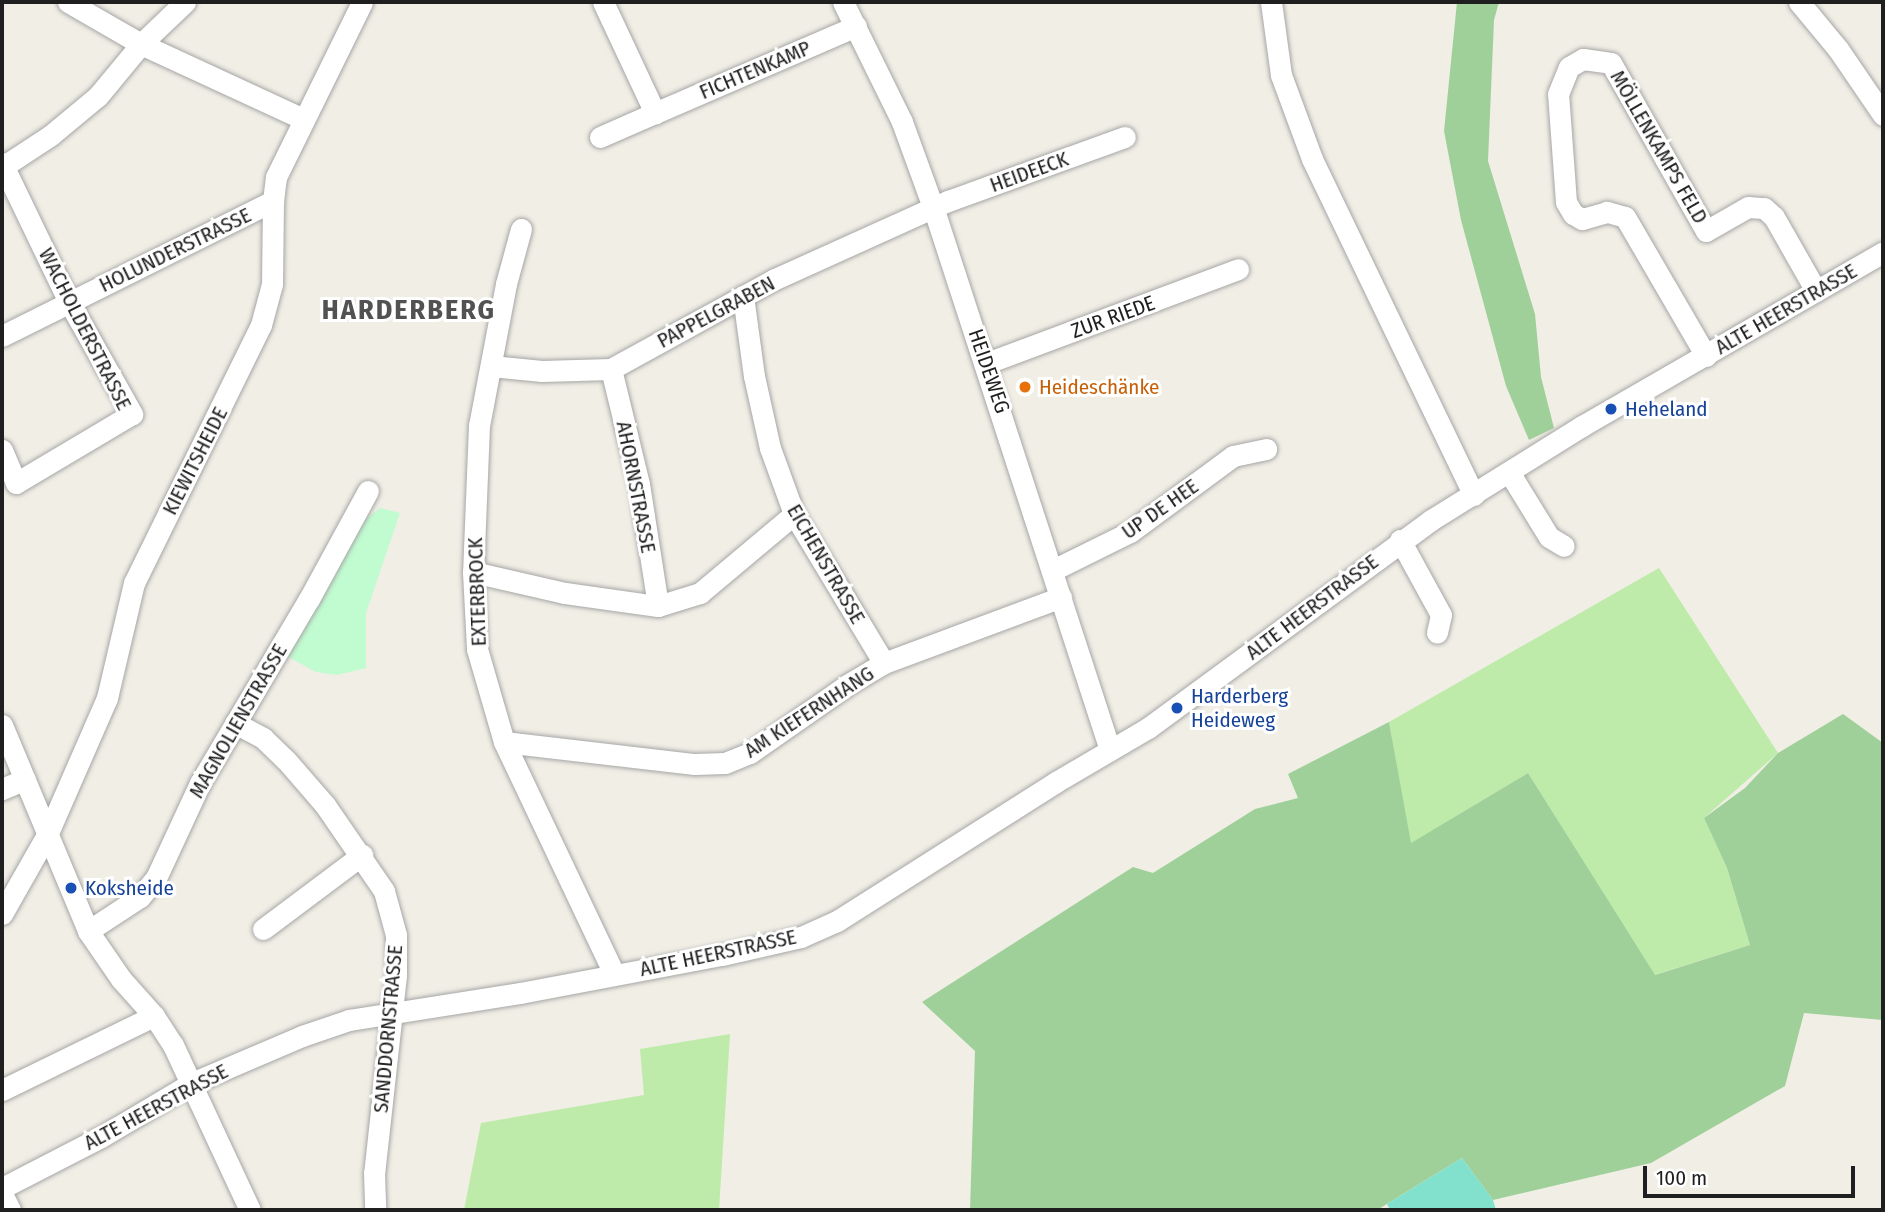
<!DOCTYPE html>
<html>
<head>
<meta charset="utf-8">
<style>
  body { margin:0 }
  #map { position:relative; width:1885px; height:1212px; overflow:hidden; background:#f0eee5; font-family:"Fira Sans Condensed",sans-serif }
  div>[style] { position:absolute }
  .grass>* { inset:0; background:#beebaa }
  .forest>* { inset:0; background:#9fd099 }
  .park>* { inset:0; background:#c1fbd0 }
  .pitch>* { inset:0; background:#81e1cd }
  .roads { filter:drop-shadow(0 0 2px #a6a6a6) drop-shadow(0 0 2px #a6a6a6) }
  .minor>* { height:21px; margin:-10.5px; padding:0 10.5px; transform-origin:10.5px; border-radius:10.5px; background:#fff }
  .dots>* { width:19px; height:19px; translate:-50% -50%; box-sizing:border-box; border:4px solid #fff; border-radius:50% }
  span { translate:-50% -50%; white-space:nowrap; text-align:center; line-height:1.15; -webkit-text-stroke:6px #fff; paint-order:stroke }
  .street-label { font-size:21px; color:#1f1f1f }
  .food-label { font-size:21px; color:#c56008 }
  .left { translate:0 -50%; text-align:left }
  .transit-label { font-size:21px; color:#164399 }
  .district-label { font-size:28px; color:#525252; font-weight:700; letter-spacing:2px }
  .frame { position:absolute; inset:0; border:4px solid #1f1f1f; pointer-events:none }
  .scale { position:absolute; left:1643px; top:1166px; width:212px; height:32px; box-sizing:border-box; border:4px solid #1f1f1f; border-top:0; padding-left:9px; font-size:21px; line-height:24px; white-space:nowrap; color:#1f1f1f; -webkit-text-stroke:5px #fff; paint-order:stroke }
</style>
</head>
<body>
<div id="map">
  <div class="grass">
    <div style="clip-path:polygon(1659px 568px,1778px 753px,1704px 818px,1727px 868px,1750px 945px,1654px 975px,1528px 773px,1410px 844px,1389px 722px)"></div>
    <div style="clip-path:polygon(730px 1034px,719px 1210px,464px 1210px,481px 1123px,644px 1095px,640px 1049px)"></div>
  </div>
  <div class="forest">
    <div style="clip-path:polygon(1457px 2px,1499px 2px,1494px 20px,1488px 161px,1535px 314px,1541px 377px,1554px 428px,1529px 440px,1506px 386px,1461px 220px,1444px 131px)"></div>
    <div style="clip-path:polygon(1843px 714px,1883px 743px,1883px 1020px,1804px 1013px,1785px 1086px,1651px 1163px,1493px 1200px,1462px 1158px,1377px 1210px,970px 1210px,975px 1051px,922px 1002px,1133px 867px,1153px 873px,1255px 809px,1298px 798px,1288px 774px,1389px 722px,1411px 843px,1528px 773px,1655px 975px,1750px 945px,1727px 868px,1704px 818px,1745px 788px,1778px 753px)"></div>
  </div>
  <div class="park">
    <div style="clip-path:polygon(380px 508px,400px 513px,366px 613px,366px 668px,337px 675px,316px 672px,285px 655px,358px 525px)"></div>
  </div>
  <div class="pitch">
    <div style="clip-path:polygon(1462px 1158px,1493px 1200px,1496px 1210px,1390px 1210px,1387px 1204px)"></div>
  </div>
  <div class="roads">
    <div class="minor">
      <div style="left:68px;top:2px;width:84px;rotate:29.9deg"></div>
      <div style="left:141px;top:44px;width:179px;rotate:24.8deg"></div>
      <div style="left:603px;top:2px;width:123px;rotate:64.9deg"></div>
      <div style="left:655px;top:113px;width:219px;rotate:-23.4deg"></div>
      <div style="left:843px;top:2px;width:134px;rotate:63.8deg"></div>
      <div style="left:902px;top:122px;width:94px;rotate:70deg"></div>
      <div style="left:934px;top:210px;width:568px;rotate:71.95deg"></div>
      <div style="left:1271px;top:2px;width:74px;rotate:82.2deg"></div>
      <div style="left:1281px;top:75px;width:90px;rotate:69.7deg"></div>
      <div style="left:1312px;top:159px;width:373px;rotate:64.3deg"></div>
      <div style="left:1799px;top:2px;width:61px;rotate:50.3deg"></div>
      <div style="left:1838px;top:49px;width:80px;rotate:55.7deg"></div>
      <div style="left:600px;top:137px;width:60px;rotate:-23.6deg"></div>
      <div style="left:2px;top:163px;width:154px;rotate:64.3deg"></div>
      <div style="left:69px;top:302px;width:129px;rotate:60.6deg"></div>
      <div style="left:132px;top:414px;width:135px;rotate:149.3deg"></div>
      <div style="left:16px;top:483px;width:36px;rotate:-113deg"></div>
      <div style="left:4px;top:166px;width:56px;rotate:-33.4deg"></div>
      <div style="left:51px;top:135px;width:61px;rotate:-39.7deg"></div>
      <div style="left:98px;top:96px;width:67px;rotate:-50.4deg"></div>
      <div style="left:141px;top:44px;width:61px;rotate:-43.7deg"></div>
      <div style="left:521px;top:229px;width:57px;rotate:105.3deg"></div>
      <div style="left:506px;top:284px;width:144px;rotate:100.8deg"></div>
      <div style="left:479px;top:425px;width:147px;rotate:92.3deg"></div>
      <div style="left:473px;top:572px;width:77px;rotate:87deg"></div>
      <div style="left:477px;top:649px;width:97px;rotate:73.8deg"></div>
      <div style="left:504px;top:742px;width:257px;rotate:64.6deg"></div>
      <div style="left:743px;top:296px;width:81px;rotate:82.2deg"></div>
      <div style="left:754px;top:376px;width:74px;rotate:77.5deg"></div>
      <div style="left:770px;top:448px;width:70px;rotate:70deg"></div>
      <div style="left:794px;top:514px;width:174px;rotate:58.9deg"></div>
      <div style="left:2px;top:336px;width:303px;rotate:-26.5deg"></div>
      <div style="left:1706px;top:356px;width:161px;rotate:-120.2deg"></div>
      <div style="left:1625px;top:217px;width:19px;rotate:-164deg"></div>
      <div style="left:1607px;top:212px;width:26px;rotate:164deg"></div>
      <div style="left:1582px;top:219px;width:10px;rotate:-151deg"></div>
      <div style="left:1573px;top:214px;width:14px;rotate:-120deg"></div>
      <div style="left:1566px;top:202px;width:108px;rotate:-94.2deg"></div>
      <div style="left:1558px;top:94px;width:29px;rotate:-68deg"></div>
      <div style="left:1569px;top:67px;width:16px;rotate:-30deg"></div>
      <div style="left:1583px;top:59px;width:28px;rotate:8deg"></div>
      <div style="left:1611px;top:63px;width:193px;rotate:60.5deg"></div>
      <div style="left:1706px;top:231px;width:48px;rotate:-29.7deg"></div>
      <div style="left:1748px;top:207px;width:16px;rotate:4deg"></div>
      <div style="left:1764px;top:208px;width:13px;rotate:42deg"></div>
      <div style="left:1774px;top:217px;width:85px;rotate:60.4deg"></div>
      <div style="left:987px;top:363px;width:268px;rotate:-20.5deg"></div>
      <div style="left:491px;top:366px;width:51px;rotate:5.6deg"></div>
      <div style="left:542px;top:371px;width:69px;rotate:-1.7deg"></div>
      <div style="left:611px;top:369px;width:187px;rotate:-28.8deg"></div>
      <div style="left:775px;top:279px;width:190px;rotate:-24.3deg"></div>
      <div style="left:948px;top:201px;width:188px;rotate:-19.9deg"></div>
      <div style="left:611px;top:369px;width:118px;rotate:76.3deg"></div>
      <div style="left:639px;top:484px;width:123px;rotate:81.1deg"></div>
      <div style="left:1509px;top:472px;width:76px;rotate:58.4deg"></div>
      <div style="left:1549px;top:537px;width:17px;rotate:31deg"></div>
      <div style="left:1400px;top:540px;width:85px;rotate:61.3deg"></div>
      <div style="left:1441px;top:615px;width:18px;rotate:103deg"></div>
      <div style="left:1053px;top:570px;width:86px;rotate:-26.3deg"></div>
      <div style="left:1130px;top:532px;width:128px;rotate:-36.4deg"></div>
      <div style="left:1233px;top:456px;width:34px;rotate:-12deg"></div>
      <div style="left:473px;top:572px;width:94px;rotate:12.9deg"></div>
      <div style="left:565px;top:593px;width:94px;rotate:8deg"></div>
      <div style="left:658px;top:606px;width:44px;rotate:-17.2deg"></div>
      <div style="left:700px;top:593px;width:123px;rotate:-40deg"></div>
      <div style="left:235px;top:723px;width:32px;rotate:28deg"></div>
      <div style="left:263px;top:738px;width:32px;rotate:44deg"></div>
      <div style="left:286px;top:760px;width:60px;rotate:49.1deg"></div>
      <div style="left:325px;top:805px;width:104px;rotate:55.5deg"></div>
      <div style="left:384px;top:891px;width:46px;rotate:74.7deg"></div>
      <div style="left:396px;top:935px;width:40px;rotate:90deg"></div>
      <div style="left:396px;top:975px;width:199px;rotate:96.3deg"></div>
      <div style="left:374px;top:1173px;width:37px;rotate:88deg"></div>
      <div style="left:2px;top:725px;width:223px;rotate:67.3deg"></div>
      <div style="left:88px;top:931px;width:58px;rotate:55.5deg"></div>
      <div style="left:121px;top:979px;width:50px;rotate:48.3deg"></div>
      <div style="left:154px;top:1016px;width:35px;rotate:57deg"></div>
      <div style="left:173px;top:1045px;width:182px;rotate:65deg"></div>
      <div style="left:504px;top:742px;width:192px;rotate:6.6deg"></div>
      <div style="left:695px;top:764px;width:30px;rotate:-2deg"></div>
      <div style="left:725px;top:763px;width:27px;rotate:-22deg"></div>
      <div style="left:750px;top:753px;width:118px;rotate:-35deg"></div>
      <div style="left:847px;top:685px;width:43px;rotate:-30.7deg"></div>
      <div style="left:884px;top:663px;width:189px;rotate:-20.4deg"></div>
      <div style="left:2px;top:789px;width:25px;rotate:-23deg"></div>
      <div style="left:2px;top:914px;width:93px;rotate:-60.4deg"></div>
      <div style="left:48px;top:833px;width:147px;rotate:-66.4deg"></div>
      <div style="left:107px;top:698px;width:118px;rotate:-76.8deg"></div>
      <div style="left:134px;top:583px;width:288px;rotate:-63.8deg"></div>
      <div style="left:261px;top:325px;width:42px;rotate:-75deg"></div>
      <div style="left:272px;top:284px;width:83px;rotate:-89.3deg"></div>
      <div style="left:273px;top:201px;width:24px;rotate:-83deg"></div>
      <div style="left:276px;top:177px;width:195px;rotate:-63.8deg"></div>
      <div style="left:263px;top:929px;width:124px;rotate:-36.8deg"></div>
      <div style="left:88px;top:931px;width:62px;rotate:-33.2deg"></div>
      <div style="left:140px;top:897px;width:25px;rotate:-50deg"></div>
      <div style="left:156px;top:878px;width:105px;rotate:-65.1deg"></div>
      <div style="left:200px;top:783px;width:214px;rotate:-59.4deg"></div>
      <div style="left:309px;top:599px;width:123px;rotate:-61.4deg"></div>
      <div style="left:2px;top:1090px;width:169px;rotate:-26deg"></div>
      <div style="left:2px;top:1188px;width:111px;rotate:-27.3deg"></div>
      <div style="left:101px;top:1137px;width:106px;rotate:-30.7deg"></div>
      <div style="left:192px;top:1083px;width:120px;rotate:-23.1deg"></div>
      <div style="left:302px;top:1036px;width:50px;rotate:-18.8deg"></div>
      <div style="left:349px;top:1020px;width:173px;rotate:-9deg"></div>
      <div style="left:520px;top:993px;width:206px;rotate:-10.7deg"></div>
      <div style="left:722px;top:955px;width:81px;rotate:-12.8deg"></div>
      <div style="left:801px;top:937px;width:39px;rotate:-24deg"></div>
      <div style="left:837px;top:921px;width:259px;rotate:-32.4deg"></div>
      <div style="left:1056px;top:782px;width:107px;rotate:-30.4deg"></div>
      <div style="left:1148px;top:728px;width:351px;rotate:-36.3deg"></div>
      <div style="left:1431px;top:520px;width:178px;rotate:-31.9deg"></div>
      <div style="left:1582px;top:426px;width:348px;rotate:-30deg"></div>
      <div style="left:2px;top:1194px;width:18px;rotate:63deg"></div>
    </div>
  </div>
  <div class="dots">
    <div style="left:1025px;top:387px;background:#e8710a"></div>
    <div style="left:1611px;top:409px;background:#1a4fb4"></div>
    <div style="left:1177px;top:708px;background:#1a4fb4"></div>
    <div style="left:71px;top:888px;background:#1a4fb4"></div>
  </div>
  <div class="street-label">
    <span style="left:755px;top:70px;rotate:-23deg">FICHTENKAMP</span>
    <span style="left:1659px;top:147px;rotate:60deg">MÖLLENKAMPS FELD</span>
    <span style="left:1029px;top:172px;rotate:-20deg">HEIDEECK</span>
    <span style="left:175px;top:250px;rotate:-26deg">HOLUNDERSTRASSE</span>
    <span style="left:1786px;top:309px;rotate:-30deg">ALTE HEERSTRASSE</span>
    <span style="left:716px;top:312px;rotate:-28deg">PAPPELGRABEN</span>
    <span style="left:1113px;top:317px;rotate:-20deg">ZUR RIEDE</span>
    <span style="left:85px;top:329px;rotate:63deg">WACHOLDERSTRASSE</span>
    <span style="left:989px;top:371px;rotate:71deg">HEIDEWEG</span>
    <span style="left:195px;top:461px;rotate:-63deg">KIEWITSHEIDE</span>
    <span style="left:636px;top:487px;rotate:79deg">AHORNSTRASSE</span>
    <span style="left:1160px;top:509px;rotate:-35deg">UP DE HEE</span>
    <span style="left:826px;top:564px;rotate:60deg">EICHENSTRASSE</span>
    <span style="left:477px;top:592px;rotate:-92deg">EXTERBROCK</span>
    <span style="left:1312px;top:607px;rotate:-37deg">ALTE HEERSTRASSE</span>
    <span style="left:809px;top:712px;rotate:-33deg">AM KIEFERNHANG</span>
    <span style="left:238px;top:721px;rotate:-60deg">MAGNOLIENSTRASSE</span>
    <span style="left:718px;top:953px;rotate:-12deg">ALTE HEERSTRASSE</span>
    <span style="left:388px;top:1029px;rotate:-85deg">SANDDORNSTRASSE</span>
    <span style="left:156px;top:1107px;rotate:-28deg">ALTE HEERSTRASSE</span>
  </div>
  <div class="food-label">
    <span class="left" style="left:1039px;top:387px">Heideschänke</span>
  </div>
  <div class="transit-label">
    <span class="left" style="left:1625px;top:409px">Heheland</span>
    <span class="left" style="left:1191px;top:708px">Harderberg<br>Heideweg</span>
    <span class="left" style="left:85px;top:888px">Koksheide</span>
  </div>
  <div class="district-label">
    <span style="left:409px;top:310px">HARDERBERG</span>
  </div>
  <div class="frame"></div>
  <div class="scale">100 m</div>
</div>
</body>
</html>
